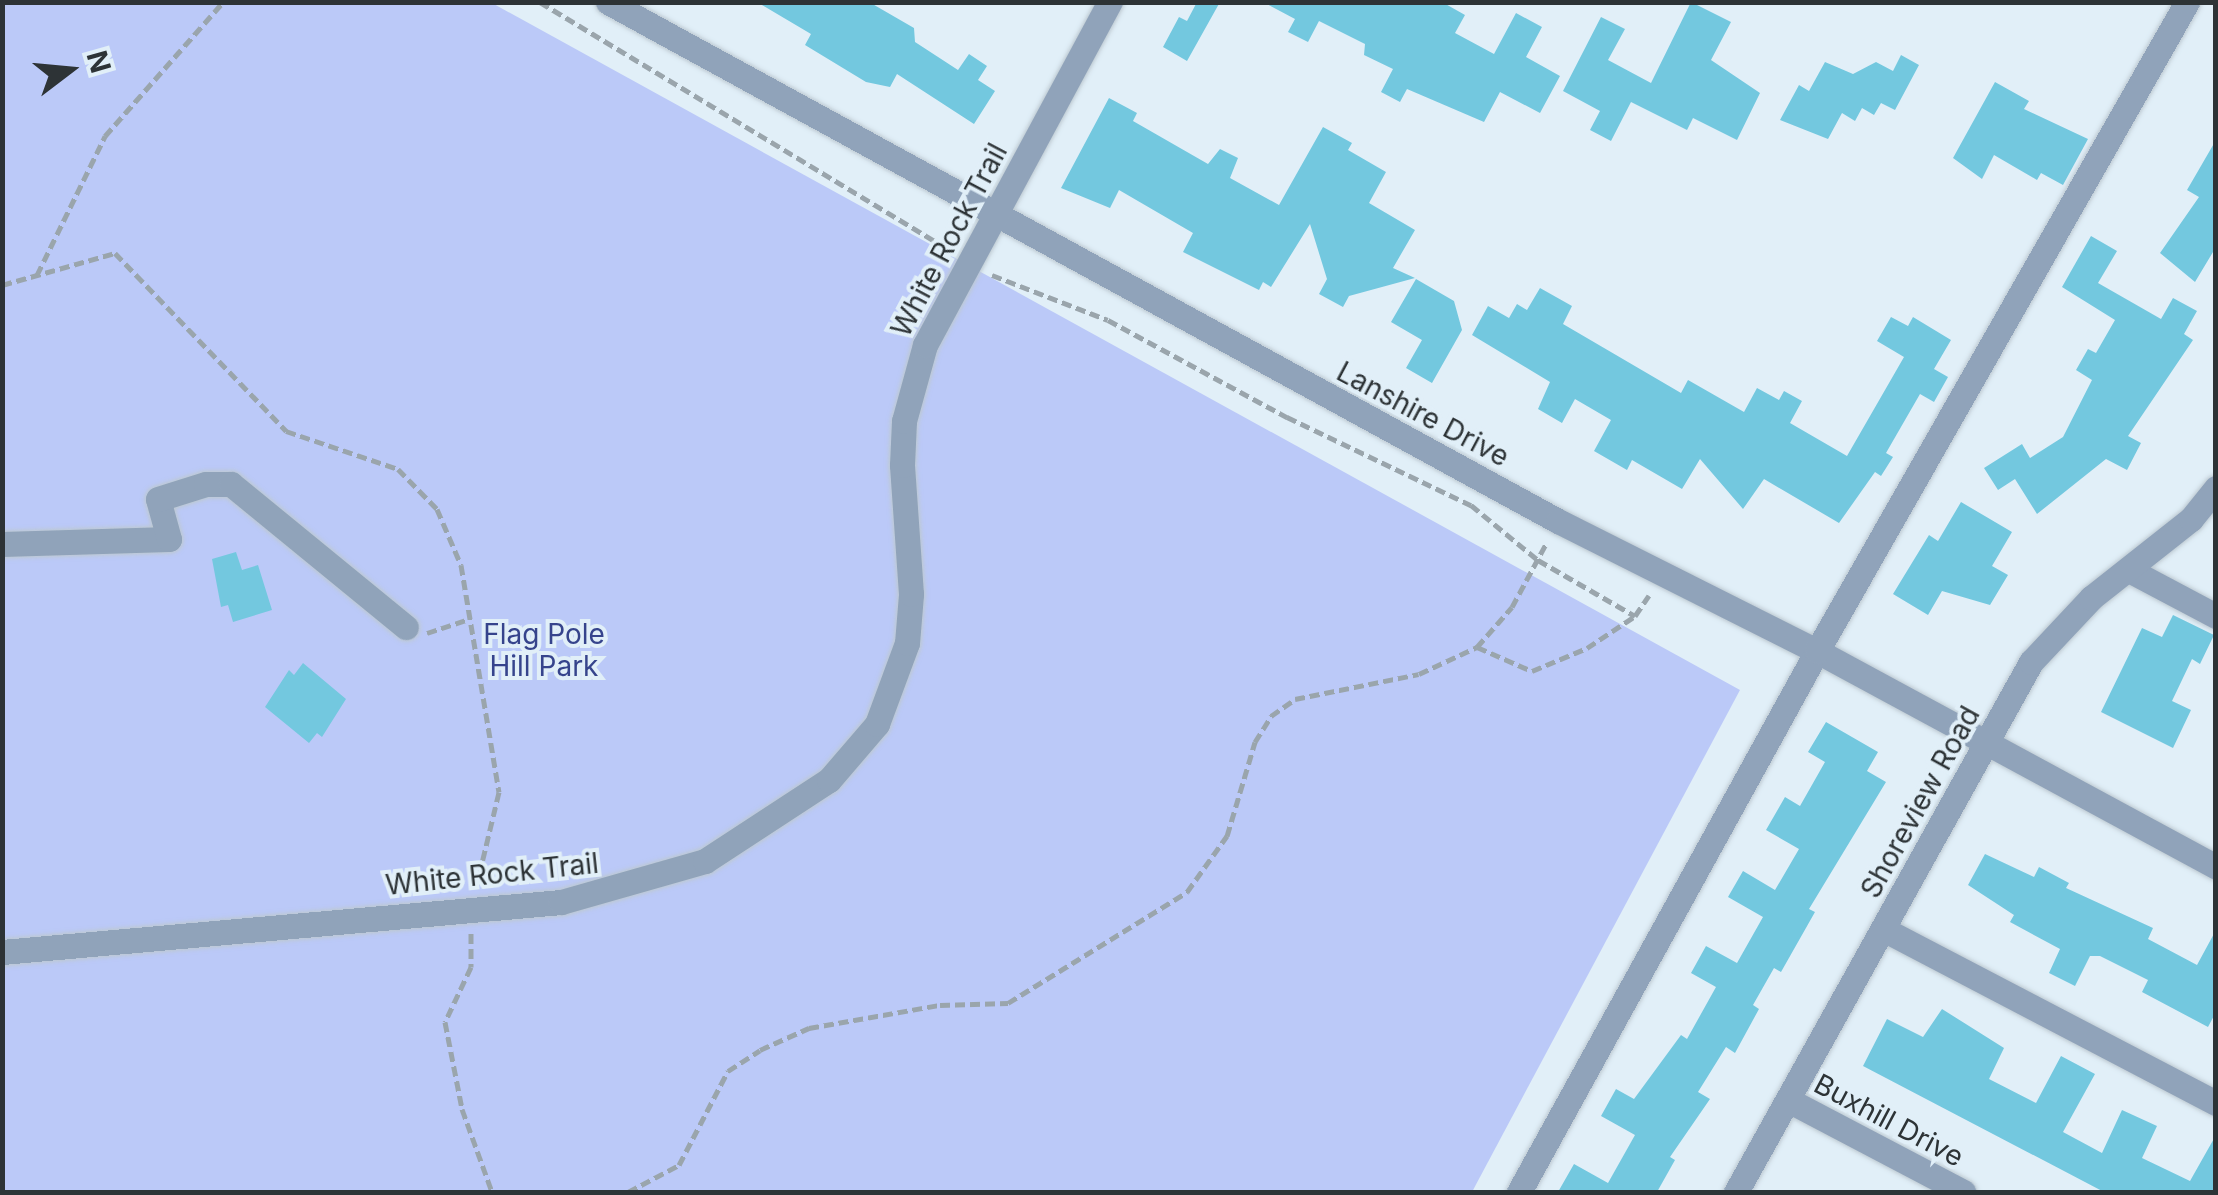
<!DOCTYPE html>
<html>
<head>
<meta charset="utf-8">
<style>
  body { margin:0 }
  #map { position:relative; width:2218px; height:1195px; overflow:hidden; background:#e1eff8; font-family:Inter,sans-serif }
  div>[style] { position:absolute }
  .green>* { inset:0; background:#bbc9f8 }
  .building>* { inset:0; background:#73c8df }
  .path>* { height:5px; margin-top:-2.5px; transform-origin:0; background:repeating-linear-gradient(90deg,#9aa5ac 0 10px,transparent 0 15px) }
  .roads { filter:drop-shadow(0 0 2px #bdc9d1) drop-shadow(0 0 2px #bdc9d1) }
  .minor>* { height:25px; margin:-12.5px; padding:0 12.5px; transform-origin:12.5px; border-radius:12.5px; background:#90a3ba }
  span { translate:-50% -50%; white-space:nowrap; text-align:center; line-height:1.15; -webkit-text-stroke:8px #e1eff8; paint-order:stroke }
  .street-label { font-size:28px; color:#2d3336 }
  .park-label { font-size:28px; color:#36448c }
  .frame { position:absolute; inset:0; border:5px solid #2d3336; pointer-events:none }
  .north { position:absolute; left:20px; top:20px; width:100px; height:100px; -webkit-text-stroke:8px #e1eff8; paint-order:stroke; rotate:74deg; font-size:28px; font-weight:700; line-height:40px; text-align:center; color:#2d3336 }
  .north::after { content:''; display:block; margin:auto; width:35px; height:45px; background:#2d3336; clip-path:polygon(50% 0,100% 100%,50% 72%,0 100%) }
</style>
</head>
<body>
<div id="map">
  <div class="green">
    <div style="clip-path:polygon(2px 3px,492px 3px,1740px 690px,1472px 1192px,3px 1192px)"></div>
  </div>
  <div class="building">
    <div style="clip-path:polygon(757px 2px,869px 2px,914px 28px,915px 42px,958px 70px,969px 54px,987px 66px,978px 80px,995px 91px,974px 124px,897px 74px,890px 87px,866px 82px,805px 45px,811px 34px)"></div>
    <div style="clip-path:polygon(1197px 2px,1220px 2px,1187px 61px,1163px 47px,1179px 17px,1187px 21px)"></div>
    <div style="clip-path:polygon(1263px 2px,1442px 2px,1465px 15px,1455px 33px,1494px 54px,1516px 13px,1542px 27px,1526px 57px,1560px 76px,1540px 113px,1500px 92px,1484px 122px,1407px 89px,1400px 102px,1381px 92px,1393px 69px,1364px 55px,1365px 44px,1319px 21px,1308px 42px,1288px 32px,1295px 19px)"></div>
    <div style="clip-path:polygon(1691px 2px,1731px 22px,1711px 60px,1760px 93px,1737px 140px,1693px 118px,1687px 130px,1631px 102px,1611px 141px,1590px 130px,1600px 111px,1563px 91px,1601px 17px,1625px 29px,1608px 60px,1651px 83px)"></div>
    <div style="clip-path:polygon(1901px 55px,1919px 65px,1895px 110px,1881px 103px,1874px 115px,1862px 108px,1855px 121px,1842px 113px,1828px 139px,1780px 120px,1799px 85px,1809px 91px,1825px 62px,1853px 74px,1876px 62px,1893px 71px)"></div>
    <div style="clip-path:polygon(1995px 82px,2029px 101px,2024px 109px,2088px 139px,2063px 185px,2041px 173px,2037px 180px,1994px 155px,1982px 179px,1953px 158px)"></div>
    <div style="clip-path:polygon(1109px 98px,1137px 113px,1133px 121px,1208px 164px,1220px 149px,1238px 158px,1230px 178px,1279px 205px,1323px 127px,1352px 143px,1348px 150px,1386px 172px,1369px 203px,1415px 230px,1393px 268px,1415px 278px,1349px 296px,1343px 307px,1319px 294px,1327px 279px,1310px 224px,1271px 287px,1263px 282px,1259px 290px,1183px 252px,1193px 233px,1119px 190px,1110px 208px,1061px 188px)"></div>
    <div style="clip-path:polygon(2216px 140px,2216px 247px,2195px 282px,2160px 253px,2199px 197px,2187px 190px)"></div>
    <div style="clip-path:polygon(2091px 236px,2117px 251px,2098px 283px,2161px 319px,2173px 298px,2197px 311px,2184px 334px,2193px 340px,2128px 436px,2141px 443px,2127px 470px,2106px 459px,2037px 514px,2015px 479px,1998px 490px,1984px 468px,2022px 444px,2030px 458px,2063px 437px,2092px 380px,2076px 370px,2088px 349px,2096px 353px,2115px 320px,2062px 287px)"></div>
    <div style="clip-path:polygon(1416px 279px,1454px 301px,1462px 330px,1432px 383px,1406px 368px,1422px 340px,1391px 322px)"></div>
    <div style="clip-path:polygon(1540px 288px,1572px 306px,1563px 324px,1681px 393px,1688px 380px,1744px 412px,1757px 388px,1779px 400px,1784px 391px,1802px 401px,1790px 423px,1847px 456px,1904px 357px,1877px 341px,1891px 317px,1908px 326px,1913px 317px,1951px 340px,1934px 369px,1948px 377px,1934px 402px,1920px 394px,1886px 453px,1893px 457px,1881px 476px,1875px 472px,1839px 523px,1764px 479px,1743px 509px,1700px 459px,1682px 489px,1632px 460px,1627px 470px,1594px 451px,1611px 420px,1575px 399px,1562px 423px,1538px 409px,1550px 382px,1472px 335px,1488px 306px,1509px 318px,1517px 304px,1527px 310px)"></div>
    <div style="clip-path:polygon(1961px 502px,2012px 532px,1992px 566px,2008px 575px,1990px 605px,1942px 591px,1928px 615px,1893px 594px,1929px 535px,1938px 541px)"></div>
    <div style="clip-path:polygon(236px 552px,242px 570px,258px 565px,272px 610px,233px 622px,228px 605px,221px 607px,212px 559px)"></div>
    <div style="clip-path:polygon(2173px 615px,2214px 635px,2200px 664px,2192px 659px,2172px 701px,2191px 710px,2173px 748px,2101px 712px,2142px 628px,2162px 637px)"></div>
    <div style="clip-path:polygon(303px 663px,346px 699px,322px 737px,317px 733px,309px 743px,265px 707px,289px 670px,294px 675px)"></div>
    <div style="clip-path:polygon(1826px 722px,1878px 752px,1867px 771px,1886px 782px,1809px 909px,1815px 912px,1781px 972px,1774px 968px,1753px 1005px,1759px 1009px,1735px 1053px,1726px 1047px,1698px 1092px,1710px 1099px,1670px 1157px,1675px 1160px,1657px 1192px,1558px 1192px,1574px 1164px,1608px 1183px,1635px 1135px,1601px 1116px,1616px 1089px,1634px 1099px,1681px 1035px,1687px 1039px,1716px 987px,1691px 973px,1706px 946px,1737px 963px,1763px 917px,1728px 897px,1743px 871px,1775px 890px,1799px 849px,1766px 830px,1785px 797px,1800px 806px,1825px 762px,1808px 752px)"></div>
    <div style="clip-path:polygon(1985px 854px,2034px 877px,2039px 867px,2069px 883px,2066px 888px,2153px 928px,2148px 939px,2197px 965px,2216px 930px,2216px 1012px,2208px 1027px,2142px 992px,2148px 980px,2100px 956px,2090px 956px,2075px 986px,2049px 973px,2060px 949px,2010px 922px,2014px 915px,1968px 885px)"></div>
    <div style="clip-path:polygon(1942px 1009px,2004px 1048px,1989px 1079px,2036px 1103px,2061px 1056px,2095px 1074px,2063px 1132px,2102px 1153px,2122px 1110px,2157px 1126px,2142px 1158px,2190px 1181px,2216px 1135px,2216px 1192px,2104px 1192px,1863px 1066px,1887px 1019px,1923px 1037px)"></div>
  </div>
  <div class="path">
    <div style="left:540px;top:2px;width:477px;rotate:31.2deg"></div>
    <div style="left:37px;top:275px;width:155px;rotate:-63.9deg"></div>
    <div style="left:105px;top:136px;width:179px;rotate:-48.6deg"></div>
    <div style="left:992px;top:275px;width:124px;rotate:21.2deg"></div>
    <div style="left:1108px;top:320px;width:204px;rotate:28.5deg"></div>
    <div style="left:1287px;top:417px;width:204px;rotate:25.6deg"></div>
    <div style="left:1471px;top:505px;width:87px;rotate:39.4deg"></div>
    <div style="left:1538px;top:560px;width:112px;rotate:30deg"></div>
    <div style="left:2px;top:285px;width:117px;rotate:-15.8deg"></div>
    <div style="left:115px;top:253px;width:247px;rotate:46.1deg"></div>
    <div style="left:286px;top:431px;width:118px;rotate:18.7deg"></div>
    <div style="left:398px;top:469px;width:56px;rotate:45.7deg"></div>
    <div style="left:437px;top:509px;width:61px;rotate:66.8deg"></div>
    <div style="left:461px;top:565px;width:230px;rotate:80.5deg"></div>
    <div style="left:499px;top:792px;width:99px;rotate:103.5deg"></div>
    <div style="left:427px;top:633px;width:44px;rotate:-18.4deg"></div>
    <div style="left:1477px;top:647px;width:60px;rotate:23.6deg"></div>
    <div style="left:1532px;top:671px;width:60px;rotate:-22.7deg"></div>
    <div style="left:1587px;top:648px;width:58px;rotate:-33.7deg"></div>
    <div style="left:1635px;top:616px;width:25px;rotate:-56deg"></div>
    <div style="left:471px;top:933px;width:34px;rotate:90deg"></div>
    <div style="left:471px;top:967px;width:61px;rotate:115.3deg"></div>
    <div style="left:445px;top:1022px;width:89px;rotate:78.9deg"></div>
    <div style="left:462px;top:1109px;width:88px;rotate:70.1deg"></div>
    <div style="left:628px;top:1192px;width:58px;rotate:-27.9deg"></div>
    <div style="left:679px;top:1165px;width:106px;rotate:-62.5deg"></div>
    <div style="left:728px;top:1071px;width:38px;rotate:-33deg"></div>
    <div style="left:760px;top:1050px;width:54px;rotate:-24.2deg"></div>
    <div style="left:809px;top:1028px;width:133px;rotate:-10deg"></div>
    <div style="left:940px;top:1005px;width:68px;rotate:-1.7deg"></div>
    <div style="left:1008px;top:1003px;width:211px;rotate:-31.8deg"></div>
    <div style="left:1187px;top:892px;width:69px;rotate:-54.5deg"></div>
    <div style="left:1227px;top:836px;width:98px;rotate:-73.4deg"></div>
    <div style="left:1255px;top:742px;width:31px;rotate:-58deg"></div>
    <div style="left:1271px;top:716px;width:29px;rotate:-35deg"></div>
    <div style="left:1295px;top:699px;width:126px;rotate:-11.4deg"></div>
    <div style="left:1419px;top:674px;width:64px;rotate:-25deg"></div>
    <div style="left:1477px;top:647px;width:53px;rotate:-48.8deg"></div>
    <div style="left:1512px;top:607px;width:74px;rotate:-61.7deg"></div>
  </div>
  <div class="roads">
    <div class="minor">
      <div style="left:608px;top:2px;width:1083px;rotate:28.65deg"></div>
      <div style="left:1558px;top:521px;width:290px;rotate:26.7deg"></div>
      <div style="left:1817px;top:651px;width:454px;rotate:28.4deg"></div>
      <div style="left:2px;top:544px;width:167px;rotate:-1.7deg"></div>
      <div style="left:169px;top:539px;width:41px;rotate:-105.4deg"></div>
      <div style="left:158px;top:499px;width:50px;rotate:-17.4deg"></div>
      <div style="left:206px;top:484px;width:25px"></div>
      <div style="left:231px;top:484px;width:226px;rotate:39.3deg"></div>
      <div style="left:2129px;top:570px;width:98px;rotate:27.9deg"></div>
      <div style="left:1885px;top:930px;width:373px;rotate:27.6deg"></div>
      <div style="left:2px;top:952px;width:561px;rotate:-5.11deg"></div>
      <div style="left:561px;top:902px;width:150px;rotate:-15.9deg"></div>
      <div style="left:705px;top:861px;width:148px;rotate:-33.2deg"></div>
      <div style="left:829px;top:780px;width:74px;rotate:-49.4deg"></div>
      <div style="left:877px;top:724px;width:86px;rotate:-69.7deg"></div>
      <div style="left:907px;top:643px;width:49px;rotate:-85.3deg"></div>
      <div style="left:911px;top:594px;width:129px;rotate:-94deg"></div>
      <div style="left:902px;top:465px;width:44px;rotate:-87.4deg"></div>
      <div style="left:904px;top:421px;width:79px;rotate:-74.6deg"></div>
      <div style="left:925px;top:345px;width:390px;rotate:-61.7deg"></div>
      <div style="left:1788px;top:1100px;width:198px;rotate:27.7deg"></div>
      <div style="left:1519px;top:1192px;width:618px;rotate:-61.15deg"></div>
      <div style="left:1817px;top:651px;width:747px;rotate:-60.31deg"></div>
      <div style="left:1736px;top:1192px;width:607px;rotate:-60.9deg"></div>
      <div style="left:2031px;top:662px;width:88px;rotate:-46.8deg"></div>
      <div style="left:2091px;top:598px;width:127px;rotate:-38.3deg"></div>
      <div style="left:2191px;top:519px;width:40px;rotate:-51deg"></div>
    </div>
  </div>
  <div class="street-label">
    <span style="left:949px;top:240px;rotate:-62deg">White Rock Trail</span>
    <span style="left:1423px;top:414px;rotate:28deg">Lanshire Drive</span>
    <span style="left:1920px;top:802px;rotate:-61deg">Shoreview Road</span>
    <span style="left:492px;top:874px;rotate:-6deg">White Rock Trail</span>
    <span style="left:1889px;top:1120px;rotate:28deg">Buxhill Drive</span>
  </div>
  <div class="park-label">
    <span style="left:544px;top:650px">Flag Pole<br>Hill Park</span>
  </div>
  <div class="frame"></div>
  <div class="north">N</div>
</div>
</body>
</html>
